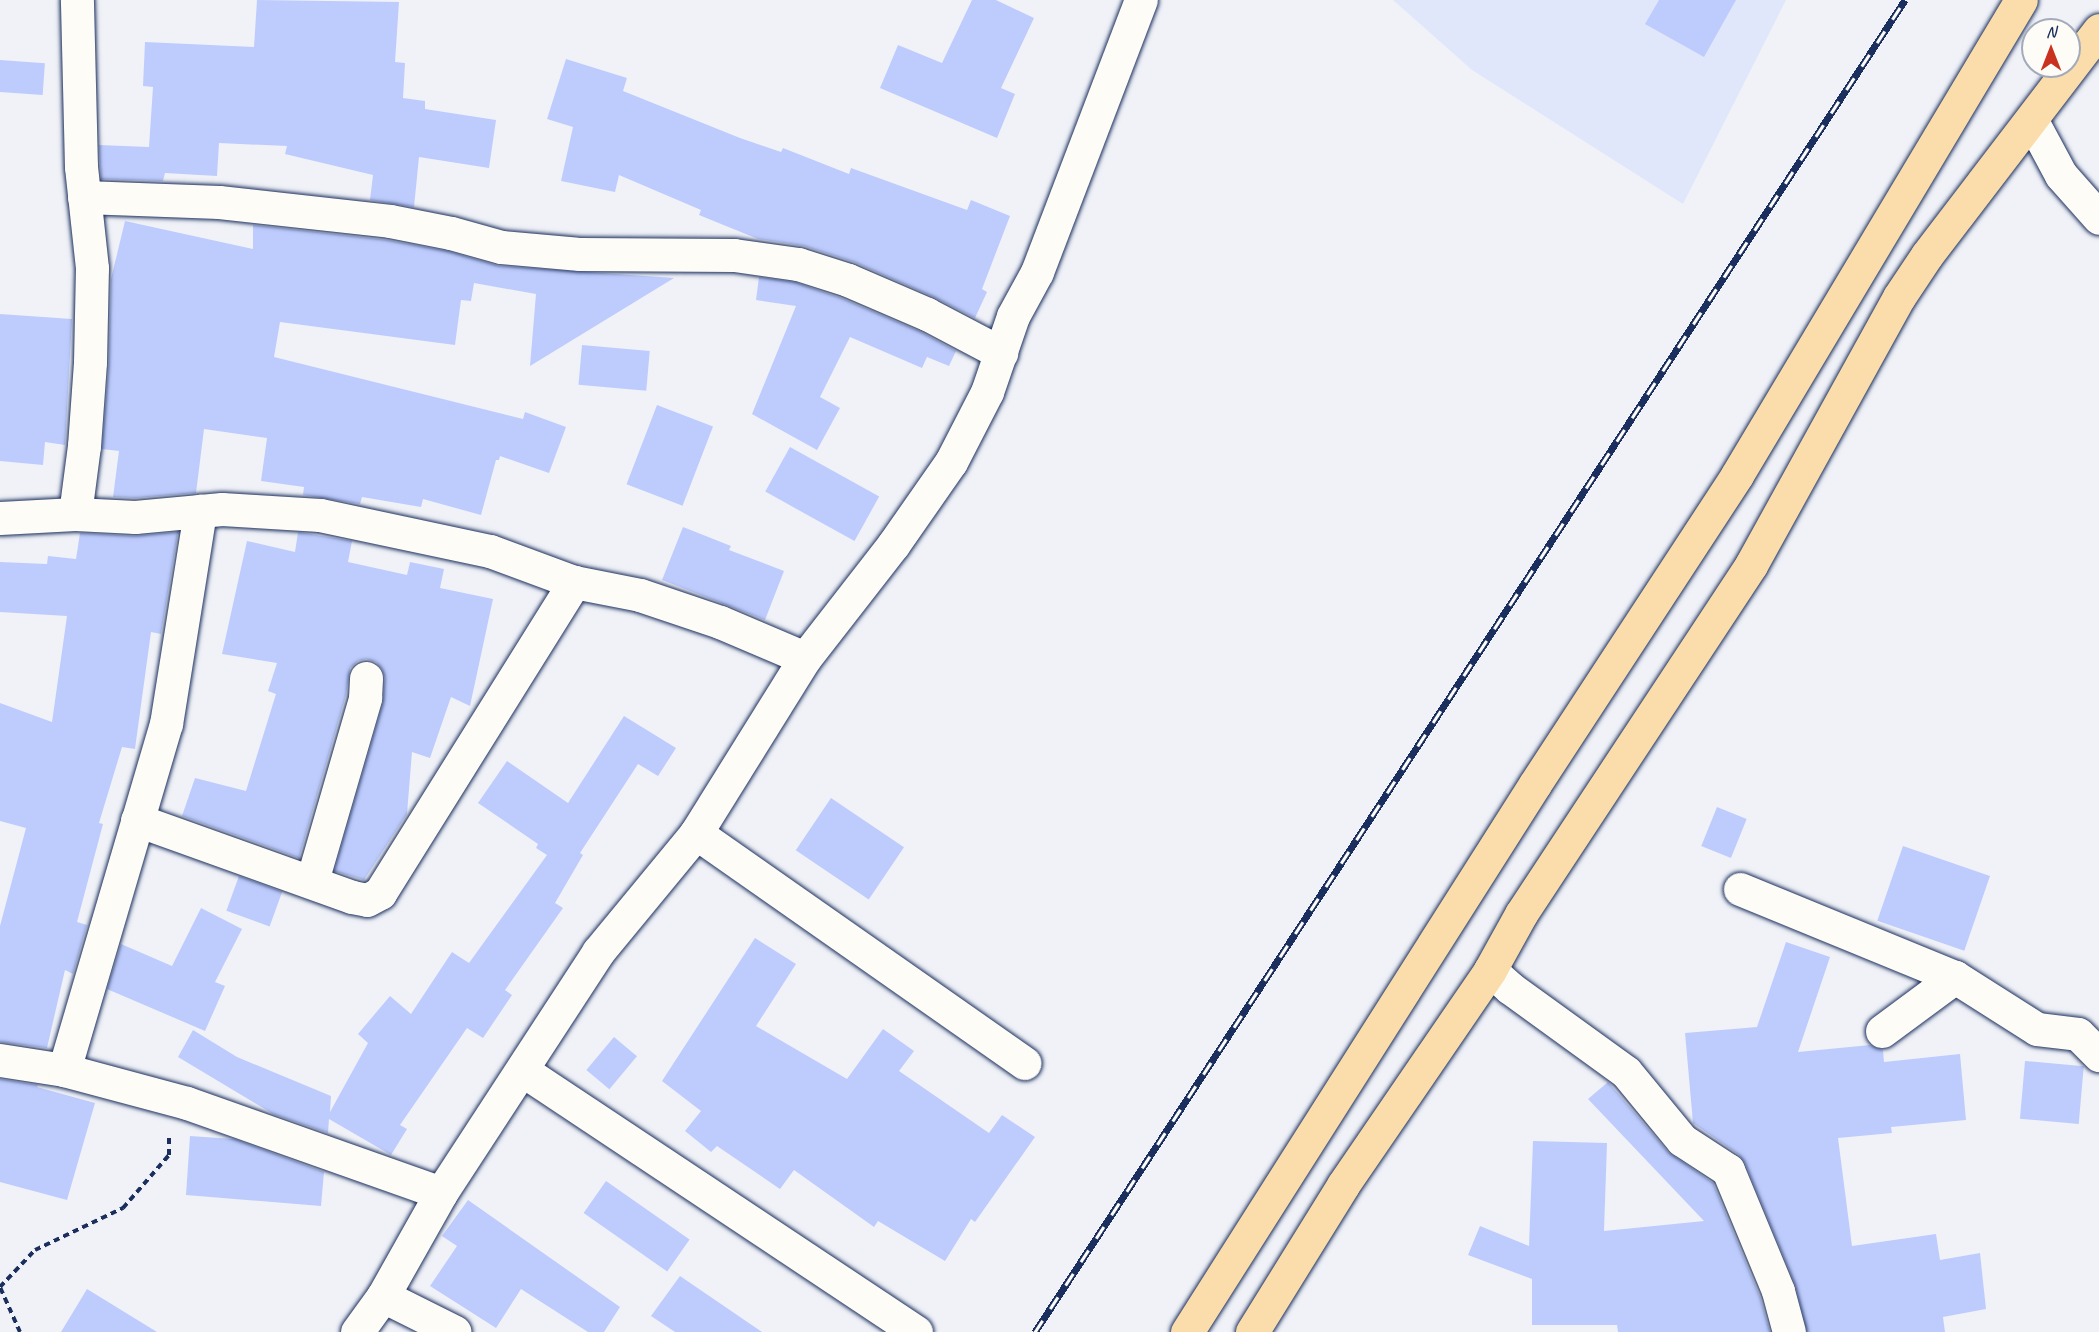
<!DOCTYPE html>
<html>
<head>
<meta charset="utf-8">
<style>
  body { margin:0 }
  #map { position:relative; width:2099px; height:1332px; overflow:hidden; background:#f0f2f8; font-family:Caveat,sans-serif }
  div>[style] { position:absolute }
  .built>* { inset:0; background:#e1e7fa }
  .building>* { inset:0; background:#beccfd; transform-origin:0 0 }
  .path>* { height:4px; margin-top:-2px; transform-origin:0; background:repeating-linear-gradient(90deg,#1b2f5e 0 6px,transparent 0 10.5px) }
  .roads { filter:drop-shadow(0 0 2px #1b2f5e) drop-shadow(0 0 2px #1b2f5e) }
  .minor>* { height:33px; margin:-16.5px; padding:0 16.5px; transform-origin:16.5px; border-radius:16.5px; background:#fdfcf7 }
  .major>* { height:33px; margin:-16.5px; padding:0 16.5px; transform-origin:16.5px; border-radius:16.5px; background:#faddab }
  .rail>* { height:7px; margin-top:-3.5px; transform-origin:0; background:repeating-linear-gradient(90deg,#fdfcf7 0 14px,#1b2f5e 0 28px); box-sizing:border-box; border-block:2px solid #1b2f5e }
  span { translate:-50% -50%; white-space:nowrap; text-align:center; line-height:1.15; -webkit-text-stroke:4.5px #fdfcf7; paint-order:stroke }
  .north { position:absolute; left:2021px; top:18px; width:60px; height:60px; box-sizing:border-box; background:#fdfcf7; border:2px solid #a3aaba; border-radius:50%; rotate:0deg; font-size:16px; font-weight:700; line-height:24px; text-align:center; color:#1b2f5e }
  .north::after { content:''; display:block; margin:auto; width:21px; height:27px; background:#c8321e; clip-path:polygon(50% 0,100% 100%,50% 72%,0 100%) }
</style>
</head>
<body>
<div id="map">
  <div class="built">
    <div style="clip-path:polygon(1393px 0,1786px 0,1683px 204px,1472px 70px)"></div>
  </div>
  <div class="building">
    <div style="clip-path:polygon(257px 0,399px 2px,395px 62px,405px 63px,403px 98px,425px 101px,425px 109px,496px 120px,489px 168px,419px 157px,414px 207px,370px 200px,373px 175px,285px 154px,287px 146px,219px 143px,217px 176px,165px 173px,163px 181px,101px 179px,99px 145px,149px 147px,153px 87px,143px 86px,145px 42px,254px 47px)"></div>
    <div style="clip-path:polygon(972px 0,996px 0,1034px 18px,1001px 88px,1015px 94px,997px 138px,880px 88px,898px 45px,942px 63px)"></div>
    <div style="clip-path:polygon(1659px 0,1736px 0,1704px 57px,1645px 24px)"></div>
    <div style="clip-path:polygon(566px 59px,627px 78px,623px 91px,740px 138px,781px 152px,783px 148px,849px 174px,851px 168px,967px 210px,971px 200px,1010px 216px,982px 289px,987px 292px,975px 318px,934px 297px,854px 262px,804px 246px,758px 239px,699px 215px,701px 210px,619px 175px,615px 192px,561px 181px,573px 127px,547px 119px)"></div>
    <div style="left:0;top:60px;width:45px;height:32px;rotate:4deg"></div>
    <div style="clip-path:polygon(125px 221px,253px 249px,253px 225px,387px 240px,447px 251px,499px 266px,674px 278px,530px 366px,536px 294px,474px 283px,471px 301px,461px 300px,455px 345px,280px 322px,274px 357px,523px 419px,525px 412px,566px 427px,549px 473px,500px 456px,499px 460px,496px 460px,481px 515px,423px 499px,421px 507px,362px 497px,360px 504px,303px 495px,304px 487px,261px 481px,267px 438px,204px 429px,196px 493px,135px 498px,113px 497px,119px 451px,102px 449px,109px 362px,111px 279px)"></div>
    <div style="clip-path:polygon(759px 277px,794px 282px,841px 298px,919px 331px,956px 351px,949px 366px,927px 357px,922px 368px,850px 337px,820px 397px,840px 408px,817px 450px,752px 414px,796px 306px,756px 300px)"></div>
    <div style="clip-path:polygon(0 314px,72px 319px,65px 445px,45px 442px,43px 465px,0 461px)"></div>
    <div style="left:582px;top:345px;width:68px;height:40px;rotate:5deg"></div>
    <div style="left:657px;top:405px;width:60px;height:85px;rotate:21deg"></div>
    <div style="left:790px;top:447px;width:102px;height:51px;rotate:29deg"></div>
    <div style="clip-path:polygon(683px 527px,731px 546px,729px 550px,784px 571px,765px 620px,662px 580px)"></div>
    <div style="clip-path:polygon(178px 532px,161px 634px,151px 632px,135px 749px,122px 747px,99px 823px,103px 824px,77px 922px,87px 925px,73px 974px,65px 970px,47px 1048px,0 1042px,0 926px,26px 828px,0 821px,0 703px,52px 722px,67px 616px,0 612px,0 562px,47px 564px,48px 556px,76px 559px,80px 533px,134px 536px)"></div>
    <div style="clip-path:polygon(298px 532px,352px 541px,348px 562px,407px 575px,410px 562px,444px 569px,440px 588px,493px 599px,470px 706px,451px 697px,430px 758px,412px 752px,407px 814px,364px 880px,334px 871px,383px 703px,385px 678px,382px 669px,376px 662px,366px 659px,358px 661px,350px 668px,346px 695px,299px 858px,182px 816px,195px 778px,246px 791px,276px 694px,268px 691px,277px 663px,222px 654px,247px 541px,295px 552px)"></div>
    <div style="clip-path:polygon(624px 716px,676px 748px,658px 776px,638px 764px,580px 853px,583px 855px,555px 903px,563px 908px,505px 990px,512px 995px,483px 1038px,467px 1028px,400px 1125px,407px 1129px,391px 1155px,329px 1119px,328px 1133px,273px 1114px,178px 1057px,193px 1030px,237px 1057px,331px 1096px,330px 1112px,368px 1043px,358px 1034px,390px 996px,411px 1014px,452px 952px,469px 963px,547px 855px,536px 848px,538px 844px,478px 803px,507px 761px,568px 803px)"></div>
    <div style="left:831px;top:798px;width:88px;height:63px;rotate:34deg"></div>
    <div style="left:1717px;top:807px;width:32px;height:42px;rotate:22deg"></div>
    <div style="left:1903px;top:846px;width:92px;height:79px;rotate:19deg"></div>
    <div style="left:239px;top:876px;width:46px;height:37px;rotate:20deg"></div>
    <div style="clip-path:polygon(201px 908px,242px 929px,215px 982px,225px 986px,205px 1031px,107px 989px,121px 944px,172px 966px)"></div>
    <div style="clip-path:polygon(755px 938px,796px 964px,756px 1026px,847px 1079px,883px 1029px,914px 1051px,899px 1071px,989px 1133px,1002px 1115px,1035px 1137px,975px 1222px,971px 1219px,945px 1261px,878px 1221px,874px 1227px,794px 1170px,780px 1189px,717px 1146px,711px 1152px,685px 1131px,701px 1111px,662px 1081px)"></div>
    <div style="clip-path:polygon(1786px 942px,1830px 957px,1798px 1052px,1870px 1045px,1883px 1050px,1884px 1062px,1960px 1054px,1966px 1120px,1891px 1127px,1892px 1133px,1838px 1138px,1852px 1246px,1936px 1234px,1940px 1260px,1980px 1253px,1986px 1309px,1943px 1317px,1945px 1332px,1807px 1332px,1795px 1284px,1745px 1163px,1738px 1154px,1693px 1123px,1685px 1033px,1757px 1027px)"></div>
    <div style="left:614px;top:1037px;width:30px;height:43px;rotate:40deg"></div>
    <div style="left:2025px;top:1061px;width:59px;height:58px;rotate:5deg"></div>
    <div style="clip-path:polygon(0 1079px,38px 1085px,37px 1087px,95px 1103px,67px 1200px,0 1182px)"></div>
    <div style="clip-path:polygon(1608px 1082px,1668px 1152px,1713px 1183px,1760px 1297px,1770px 1332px,1618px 1332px,1617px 1325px,1532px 1325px,1532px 1279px,1468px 1255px,1480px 1226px,1529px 1246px,1533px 1141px,1607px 1143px,1604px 1231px,1704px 1221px,1588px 1099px)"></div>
    <div style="clip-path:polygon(190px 1136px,234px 1139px,324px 1172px,321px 1206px,186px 1195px)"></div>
    <div style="left:606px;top:1181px;width:102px;height:39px;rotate:35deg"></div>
    <div style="clip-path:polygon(468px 1200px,620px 1307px,604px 1332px,588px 1332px,521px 1289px,496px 1328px,430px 1286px,457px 1246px,442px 1236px)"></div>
    <div style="clip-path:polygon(680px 1276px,762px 1332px,675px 1332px,651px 1316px)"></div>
    <div style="clip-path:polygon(87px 1289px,157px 1332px,61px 1332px)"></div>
  </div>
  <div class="path">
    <div style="left:20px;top:1332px;width:49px;rotate:-114deg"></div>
    <div style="left:0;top:1287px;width:51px;rotate:-46.6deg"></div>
    <div style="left:35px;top:1250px;width:98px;rotate:-25.5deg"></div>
    <div style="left:123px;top:1208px;width:70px;rotate:-49deg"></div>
    <div style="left:169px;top:1155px;width:20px;rotate:-90deg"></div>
  </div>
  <div class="roads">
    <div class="minor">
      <div style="left:2032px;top:121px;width:61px;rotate:61.8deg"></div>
      <div style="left:2061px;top:175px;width:57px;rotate:48.5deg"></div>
      <div style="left:84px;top:197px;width:135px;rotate:2.1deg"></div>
      <div style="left:219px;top:202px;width:172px;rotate:6.3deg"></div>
      <div style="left:390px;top:221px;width:62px;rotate:11.1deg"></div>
      <div style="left:451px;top:233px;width:52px;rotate:15.6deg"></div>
      <div style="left:501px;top:247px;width:79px;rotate:5.1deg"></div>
      <div style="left:580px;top:254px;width:154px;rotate:0.4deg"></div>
      <div style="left:734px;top:255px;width:65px;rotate:8deg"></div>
      <div style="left:798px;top:264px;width:52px;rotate:17.7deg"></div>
      <div style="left:848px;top:280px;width:86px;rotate:23.3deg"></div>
      <div style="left:927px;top:314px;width:84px;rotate:27.8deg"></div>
      <div style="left:75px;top:514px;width:69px;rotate:-82.5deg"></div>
      <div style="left:84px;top:446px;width:84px;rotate:-85.9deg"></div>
      <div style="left:90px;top:362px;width:94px;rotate:-88.8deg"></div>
      <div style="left:92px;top:268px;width:102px;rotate:-96.2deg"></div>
      <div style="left:81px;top:167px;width:167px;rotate:-91.4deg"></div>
      <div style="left:0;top:518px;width:75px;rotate:-3.1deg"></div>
      <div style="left:75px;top:514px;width:60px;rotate:2.9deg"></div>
      <div style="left:135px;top:517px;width:87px;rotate:-5.3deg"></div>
      <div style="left:222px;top:509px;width:98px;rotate:3.5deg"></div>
      <div style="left:320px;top:515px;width:174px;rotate:12deg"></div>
      <div style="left:490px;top:551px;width:90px;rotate:20.3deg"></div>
      <div style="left:574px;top:582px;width:67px;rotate:11.1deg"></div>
      <div style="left:640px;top:595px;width:84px;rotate:18.6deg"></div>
      <div style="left:720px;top:622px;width:92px;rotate:23deg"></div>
      <div style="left:137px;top:820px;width:228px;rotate:19.7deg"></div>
      <div style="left:352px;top:897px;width:15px;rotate:11deg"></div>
      <div style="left:367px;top:900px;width:15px;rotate:-28deg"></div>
      <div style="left:380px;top:893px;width:367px;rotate:-58deg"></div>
      <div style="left:696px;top:833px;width:401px;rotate:35deg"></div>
      <div style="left:312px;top:881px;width:191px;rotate:-73.8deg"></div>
      <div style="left:365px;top:698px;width:20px;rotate:-87deg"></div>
      <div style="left:1740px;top:889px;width:232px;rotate:22.3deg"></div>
      <div style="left:1955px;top:977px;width:97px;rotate:32.4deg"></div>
      <div style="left:2037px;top:1029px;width:41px;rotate:7deg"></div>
      <div style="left:2078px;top:1034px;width:30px;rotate:45deg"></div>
      <div style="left:1490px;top:970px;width:27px;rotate:42deg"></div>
      <div style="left:1510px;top:988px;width:143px;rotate:35.9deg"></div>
      <div style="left:1626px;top:1072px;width:88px;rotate:50.5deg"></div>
      <div style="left:1682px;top:1140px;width:55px;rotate:33.1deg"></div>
      <div style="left:1728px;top:1170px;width:131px;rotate:67.5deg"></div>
      <div style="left:1778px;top:1291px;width:42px;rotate:75deg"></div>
      <div style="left:1882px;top:1031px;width:91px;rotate:-36.5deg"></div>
      <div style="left:0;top:1060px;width:65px;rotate:8.9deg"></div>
      <div style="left:64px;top:1070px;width:127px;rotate:15deg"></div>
      <div style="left:187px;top:1103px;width:269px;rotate:19.5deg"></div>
      <div style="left:64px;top:1070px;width:361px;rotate:-73.6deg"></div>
      <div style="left:166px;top:724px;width:216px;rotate:-80.9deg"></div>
      <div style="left:522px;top:1070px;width:473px;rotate:33.6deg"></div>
      <div style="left:383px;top:1296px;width:80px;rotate:26.6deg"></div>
      <div style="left:357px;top:1332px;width:44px;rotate:-54.2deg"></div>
      <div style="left:383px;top:1296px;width:118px;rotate:-60.6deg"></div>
      <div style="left:441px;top:1193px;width:288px;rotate:-56.9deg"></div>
      <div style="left:598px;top:952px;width:154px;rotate:-50.5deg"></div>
      <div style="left:696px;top:833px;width:206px;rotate:-58.1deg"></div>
      <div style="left:805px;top:658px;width:143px;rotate:-52.1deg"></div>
      <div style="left:893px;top:545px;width:101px;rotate:-55.1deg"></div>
      <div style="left:951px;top:462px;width:79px;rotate:-62.8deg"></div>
      <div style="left:987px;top:392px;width:80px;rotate:-71.1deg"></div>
      <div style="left:1013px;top:316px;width:50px;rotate:-61.4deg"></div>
      <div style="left:1037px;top:272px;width:291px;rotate:-69.1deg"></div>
    </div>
    <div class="major">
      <div style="left:1187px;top:1332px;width:649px;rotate:-57.58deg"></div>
      <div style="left:1535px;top:784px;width:369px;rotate:-56.8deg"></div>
      <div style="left:1737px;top:475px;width:553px;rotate:-59.13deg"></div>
      <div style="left:1252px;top:1332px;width:173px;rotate:-58.2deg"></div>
      <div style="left:1343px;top:1185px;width:260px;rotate:-55.6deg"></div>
      <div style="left:1490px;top:970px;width:64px;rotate:-61deg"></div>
      <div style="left:1521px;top:914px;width:418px;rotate:-56.6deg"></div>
      <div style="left:1751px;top:565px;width:306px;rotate:-61.1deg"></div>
      <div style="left:1899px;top:297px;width:50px;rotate:-56.3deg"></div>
      <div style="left:1927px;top:255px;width:283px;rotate:-52.6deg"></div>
    </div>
  </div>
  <div class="rail">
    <div style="left:1035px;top:1332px;width:1591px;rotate:-56.85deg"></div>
  </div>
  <div class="north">N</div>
</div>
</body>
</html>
